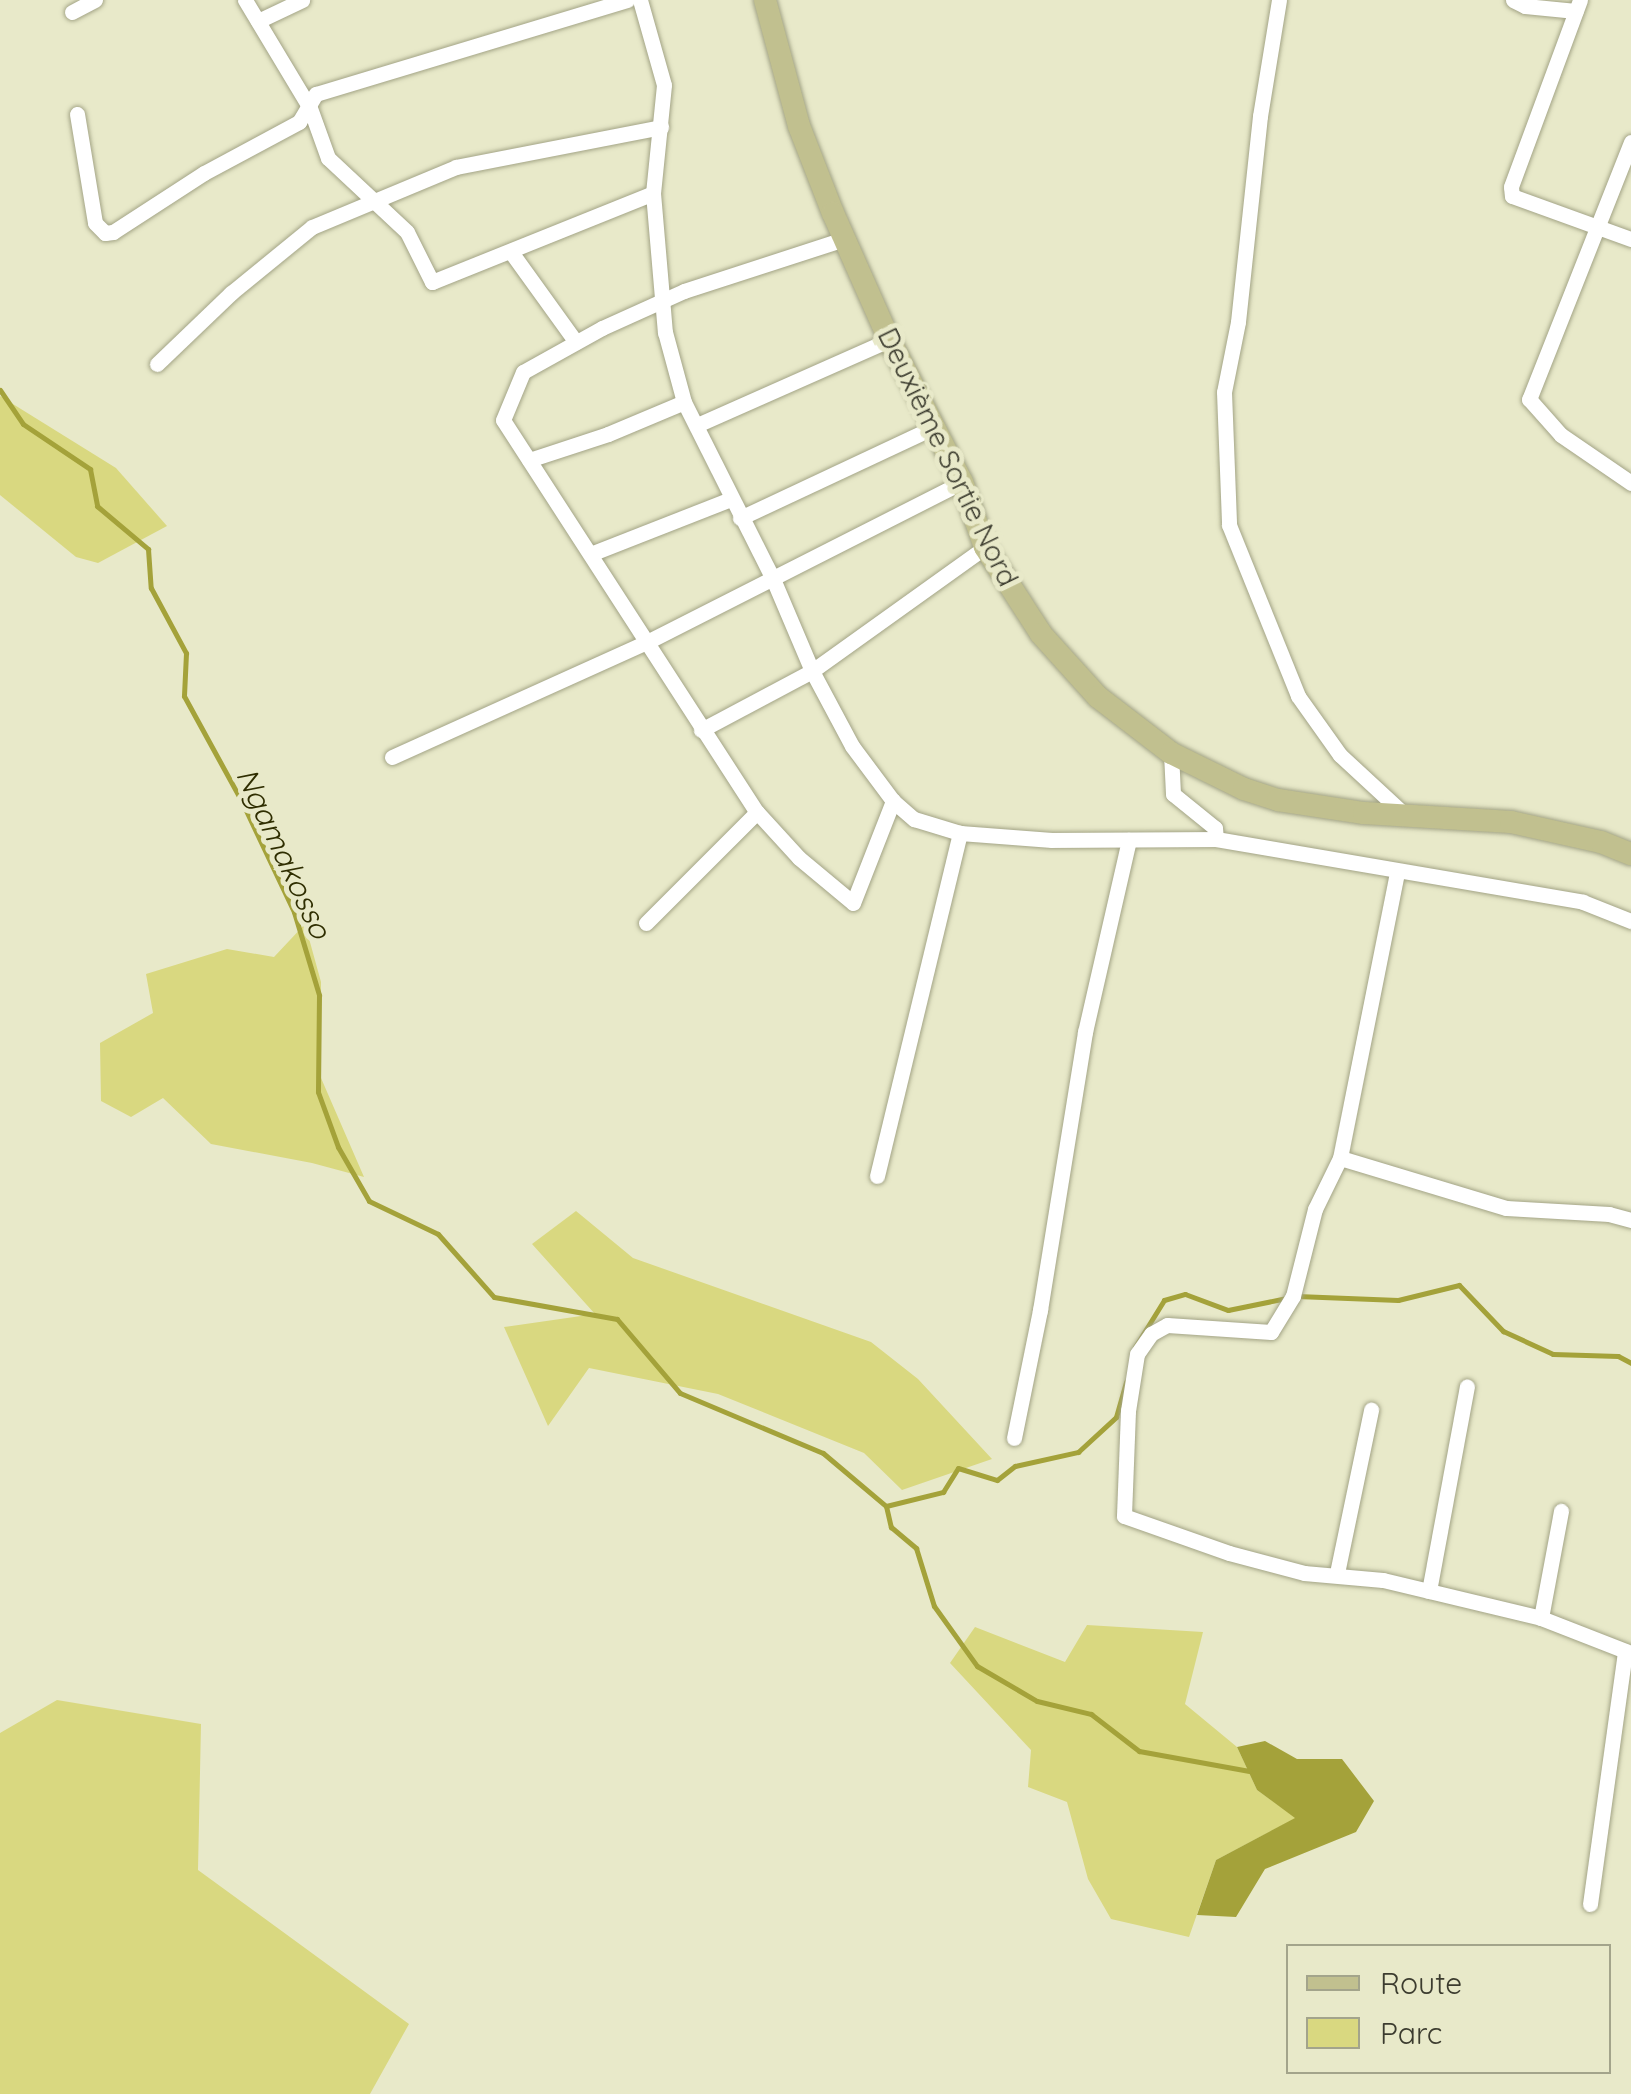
<!DOCTYPE html>
<html>
<head>
<meta charset="utf-8">
<style>
  body { margin:0 }
  #map { position:relative; width:1631px; height:2094px; overflow:hidden; background:#e8e9c9; font-family:Quicksand,sans-serif }
  div>[style] { position:absolute }
  .green>* { inset:0; background:#d9d880 }
  .water>* { inset:0; background:#a4a23a }
  .stream>* { height:5px; margin:-2.5px; padding:0 2.5px; transform-origin:2.5px; border-radius:2.5px; background:#a4a23a }
  .roads { filter:drop-shadow(0 0 2px #a3a486) drop-shadow(0 0 2px #a3a486) }
  .street>* { height:15px; margin:-7.5px; padding:0 7.5px; transform-origin:7.5px; border-radius:7.5px; background:#fff }
  .primary>* { height:22px; margin:-11px; padding:0 11px; transform-origin:11px; border-radius:11px; background:#c1c08f }
  span { translate:-50% -50%; white-space:nowrap; text-align:center; line-height:1.15; -webkit-text-stroke:10px #e8e9c9; paint-order:stroke }
  .street-label { font-size:28px; color:#3c3c2f }
  .water-label { font-size:30px; color:#2f2e01; font-style:italic }
  .legend { position:absolute; left:1286px; top:1944px; width:325px; height:130px; box-sizing:border-box; background:#e8e9c9; border:2px solid #a3a48b; margin:0; padding:12px 18px; list-style:none; font-size:30px; color:#3c3c2f }
  .legend li { display:flex; align-items:center; gap:20px; height:50px }
  .legend b { width:50px; border:2px solid #a3a48b }
</style>
</head>
<body>
<div id="map">
  <div class="green">
    <div style="clip-path:polygon(0 396px,116px 468px,167px 526px,98px 563px,76px 557px,0 495px)"></div>
    <div style="clip-path:polygon(305px 924px,321px 982px,321px 1078px,364px 1177px,312px 1163px,211px 1144px,163px 1098px,131px 1117px,101px 1101px,100px 1043px,153px 1013px,146px 974px,227px 949px,274px 957px)"></div>
    <div style="clip-path:polygon(576px 1211px,633px 1258px,871px 1342px,918px 1379px,992px 1459px,902px 1490px,864px 1453px,718px 1394px,589px 1368px,548px 1426px,504px 1327px,595px 1314px,532px 1244px)"></div>
    <div style="clip-path:polygon(1087px 1625px,1203px 1632px,1185px 1704px,1237px 1747px,1257px 1790px,1296px 1818px,1216px 1860px,1189px 1937px,1111px 1919px,1088px 1879px,1067px 1802px,1028px 1787px,1031px 1750px,950px 1663px,975px 1627px,1065px 1662px)"></div>
    <div style="clip-path:polygon(57px 1700px,201px 1724px,198px 1870px,409px 2024px,370px 2094px,0 2094px,0 1733px)"></div>
  </div>
  <div class="water">
    <div style="clip-path:polygon(1265px 1741px,1297px 1759px,1342px 1759px,1374px 1801px,1356px 1832px,1265px 1869px,1236px 1917px,1197px 1915px,1216px 1860px,1295px 1818px,1257px 1790px,1237px 1747px)"></div>
  </div>
  <div class="stream">
    <div style="left:0;top:390px;width:41px;rotate:55.9deg"></div>
    <div style="left:23px;top:424px;width:81px;rotate:33.9deg"></div>
    <div style="left:90px;top:469px;width:38px;rotate:79deg"></div>
    <div style="left:97px;top:506px;width:67px;rotate:40.1deg"></div>
    <div style="left:148px;top:549px;width:39px;rotate:86deg"></div>
    <div style="left:151px;top:588px;width:74px;rotate:61.7deg"></div>
    <div style="left:186px;top:653px;width:43px;rotate:92.7deg"></div>
    <div style="left:184px;top:696px;width:121px;rotate:61.3deg"></div>
    <div style="left:242px;top:802px;width:122px;rotate:64.7deg"></div>
    <div style="left:294px;top:912px;width:87px;rotate:73.2deg"></div>
    <div style="left:319px;top:995px;width:97px;rotate:90.6deg"></div>
    <div style="left:318px;top:1092px;width:59px;rotate:70deg"></div>
    <div style="left:338px;top:1147px;width:62px;rotate:60.1deg"></div>
    <div style="left:369px;top:1201px;width:76px;rotate:25.6deg"></div>
    <div style="left:438px;top:1234px;width:84px;rotate:48.4deg"></div>
    <div style="left:494px;top:1297px;width:125px;rotate:10.1deg"></div>
    <div style="left:617px;top:1319px;width:97px;rotate:49.6deg"></div>
    <div style="left:680px;top:1393px;width:155px;rotate:22.8deg"></div>
    <div style="left:823px;top:1453px;width:82px;rotate:40.1deg"></div>
    <div style="left:886px;top:1506px;width:22px;rotate:77deg"></div>
    <div style="left:891px;top:1527px;width:33px;rotate:40deg"></div>
    <div style="left:916px;top:1548px;width:61px;rotate:72.8deg"></div>
    <div style="left:934px;top:1606px;width:74px;rotate:54.4deg"></div>
    <div style="left:977px;top:1666px;width:69px;rotate:30.3deg"></div>
    <div style="left:1037px;top:1701px;width:56px;rotate:13.5deg"></div>
    <div style="left:1091px;top:1714px;width:61px;rotate:37.6deg"></div>
    <div style="left:1139px;top:1751px;width:112px;rotate:10.3deg"></div>
    <div style="left:1297px;top:1296px;width:101px;rotate:2.3deg"></div>
    <div style="left:1398px;top:1300px;width:63px;rotate:-13.8deg"></div>
    <div style="left:1459px;top:1285px;width:64px;rotate:46.3deg"></div>
    <div style="left:1503px;top:1331px;width:55px;rotate:24.7deg"></div>
    <div style="left:1553px;top:1354px;width:65px;rotate:1.8deg"></div>
    <div style="left:1618px;top:1356px;width:15px;rotate:28deg"></div>
    <div style="left:1135px;top:1347px;width:55px;rotate:-58.3deg"></div>
    <div style="left:1164px;top:1300px;width:22px;rotate:-16deg"></div>
    <div style="left:1185px;top:1294px;width:46px;rotate:20.4deg"></div>
    <div style="left:1228px;top:1310px;width:60px;rotate:-11.5deg"></div>
    <div style="left:886px;top:1506px;width:59px;rotate:-13.8deg"></div>
    <div style="left:943px;top:1492px;width:28px;rotate:-58deg"></div>
    <div style="left:958px;top:1468px;width:41px;rotate:17.1deg"></div>
    <div style="left:997px;top:1480px;width:23px;rotate:-38deg"></div>
    <div style="left:1015px;top:1466px;width:65px;rotate:-12.5deg"></div>
    <div style="left:1078px;top:1452px;width:52px;rotate:-42.6deg"></div>
    <div style="left:1116px;top:1417px;width:37px;rotate:-74deg"></div>
  </div>
  <div class="roads">
    <div class="street">
      <div style="left:245px;top:0;width:126px;rotate:59deg"></div>
      <div style="left:310px;top:108px;width:53px;rotate:70.2deg"></div>
      <div style="left:328px;top:158px;width:108px;rotate:43.1deg"></div>
      <div style="left:407px;top:232px;width:56px;rotate:63.4deg"></div>
      <div style="left:432px;top:282px;width:238px;rotate:-21.9deg"></div>
      <div style="left:640px;top:0;width:88px;rotate:74.2deg"></div>
      <div style="left:664px;top:85px;width:109px;rotate:95.8deg"></div>
      <div style="left:653px;top:193px;width:140px;rotate:85.1deg"></div>
      <div style="left:665px;top:332px;width:73px;rotate:74.8deg"></div>
      <div style="left:684px;top:402px;width:198px;rotate:63.3deg"></div>
      <div style="left:773px;top:579px;width:100px;rotate:67deg"></div>
      <div style="left:812px;top:671px;width:85px;rotate:61.9deg"></div>
      <div style="left:852px;top:746px;width:69px;rotate:53.3deg"></div>
      <div style="left:893px;top:801px;width:28px;rotate:41deg"></div>
      <div style="left:914px;top:819px;width:48px;rotate:16.9deg"></div>
      <div style="left:960px;top:833px;width:92px;rotate:4.4deg"></div>
      <div style="left:1052px;top:840px;width:164px;rotate:-0.3deg"></div>
      <div style="left:1216px;top:839px;width:372px;rotate:9.7deg"></div>
      <div style="left:1583px;top:902px;width:52px;rotate:21.6deg"></div>
      <div style="left:1279px;top:0;width:118px;rotate:99.3deg"></div>
      <div style="left:1260px;top:116px;width:207px;rotate:96.1deg"></div>
      <div style="left:1238px;top:322px;width:71px;rotate:101.3deg"></div>
      <div style="left:1224px;top:392px;width:133px;rotate:87.8deg"></div>
      <div style="left:1229px;top:525px;width:184px;rotate:68deg"></div>
      <div style="left:1298px;top:696px;width:72px;rotate:54.6deg"></div>
      <div style="left:1340px;top:755px;width:88px;rotate:42.7deg"></div>
      <div style="left:1513px;top:0;width:13px;rotate:27deg"></div>
      <div style="left:1525px;top:6px;width:51px;rotate:5.6deg"></div>
      <div style="left:1580px;top:0;width:199px;rotate:110.3deg"></div>
      <div style="left:1511px;top:187px;width:9px;rotate:84deg"></div>
      <div style="left:1512px;top:196px;width:127px;rotate:19.9deg"></div>
      <div style="left:72px;top:12px;width:26px;rotate:-28deg"></div>
      <div style="left:258px;top:21px;width:49px;rotate:-25.5deg"></div>
      <div style="left:77px;top:114px;width:110px;rotate:80.6deg"></div>
      <div style="left:95px;top:223px;width:14px;rotate:45deg"></div>
      <div style="left:105px;top:233px;width:8px;rotate:-7deg"></div>
      <div style="left:113px;top:232px;width:108px;rotate:-33deg"></div>
      <div style="left:204px;top:173px;width:108px;rotate:-28.2deg"></div>
      <div style="left:299px;top:122px;width:33px;rotate:-59deg"></div>
      <div style="left:316px;top:94px;width:325px;rotate:-16.8deg"></div>
      <div style="left:1631px;top:142px;width:277px;rotate:111.6deg"></div>
      <div style="left:1529px;top:399px;width:48px;rotate:48.4deg"></div>
      <div style="left:1561px;top:435px;width:85px;rotate:34.4deg"></div>
      <div style="left:844px;top:239px;width:168px;rotate:162deg"></div>
      <div style="left:684px;top:291px;width:90px;rotate:155.7deg"></div>
      <div style="left:602px;top:328px;width:90px;rotate:150.9deg"></div>
      <div style="left:523px;top:372px;width:52px;rotate:112.6deg"></div>
      <div style="left:503px;top:420px;width:467px;rotate:57.1deg"></div>
      <div style="left:757px;top:812px;width:62px;rotate:47.6deg"></div>
      <div style="left:799px;top:858px;width:70px;rotate:39.8deg"></div>
      <div style="left:853px;top:903px;width:110px;rotate:-68.6deg"></div>
      <div style="left:511px;top:252px;width:111px;rotate:54.2deg"></div>
      <div style="left:157px;top:364px;width:103px;rotate:-43.8deg"></div>
      <div style="left:231px;top:293px;width:104px;rotate:-39.2deg"></div>
      <div style="left:312px;top:227px;width:156px;rotate:-22.6deg"></div>
      <div style="left:456px;top:167px;width:209px;rotate:-11deg"></div>
      <div style="left:697px;top:425px;width:212px;rotate:-23.9deg"></div>
      <div style="left:529px;top:460px;width:83px;rotate:-18.2deg"></div>
      <div style="left:608px;top:434px;width:82px;rotate:-22.8deg"></div>
      <div style="left:740px;top:518px;width:212px;rotate:-25.1deg"></div>
      <div style="left:593px;top:553px;width:148px;rotate:-21.4deg"></div>
      <div style="left:701px;top:730px;width:126px;rotate:-28deg"></div>
      <div style="left:812px;top:671px;width:213px;rotate:-35.6deg"></div>
      <div style="left:1171px;top:753px;width:41px;rotate:87.2deg"></div>
      <div style="left:1173px;top:794px;width:54px;rotate:39deg"></div>
      <div style="left:1215px;top:828px;width:11px;rotate:85deg"></div>
      <div style="left:392px;top:757px;width:277px;rotate:-24.3deg"></div>
      <div style="left:645px;top:643px;width:356px;rotate:-26.9deg"></div>
      <div style="left:646px;top:923px;width:157px;rotate:-45deg"></div>
      <div style="left:1340px;top:1158px;width:292px;rotate:-78.7deg"></div>
      <div style="left:877px;top:1176px;width:353px;rotate:-76.4deg"></div>
      <div style="left:1631px;top:1220px;width:23px;rotate:-165deg"></div>
      <div style="left:1609px;top:1214px;width:103px;rotate:-176.7deg"></div>
      <div style="left:1506px;top:1208px;width:173px;rotate:-163.2deg"></div>
      <div style="left:1340px;top:1158px;width:57px;rotate:116.1deg"></div>
      <div style="left:1315px;top:1209px;width:90px;rotate:104.2deg"></div>
      <div style="left:1293px;top:1296px;width:42px;rotate:121.4deg"></div>
      <div style="left:1271px;top:1332px;width:104px;rotate:-176.1deg"></div>
      <div style="left:1167px;top:1325px;width:18px;rotate:151deg"></div>
      <div style="left:1151px;top:1334px;width:24px;rotate:125deg"></div>
      <div style="left:1137px;top:1354px;width:58px;rotate:99deg"></div>
      <div style="left:1128px;top:1411px;width:105px;rotate:92.2deg"></div>
      <div style="left:1124px;top:1516px;width:111px;rotate:19.4deg"></div>
      <div style="left:1229px;top:1553px;width:78px;rotate:14.9deg"></div>
      <div style="left:1304px;top:1573px;width:79px;rotate:5.1deg"></div>
      <div style="left:1383px;top:1580px;width:163px;rotate:13.5deg"></div>
      <div style="left:1541px;top:1618px;width:97px;rotate:21.3deg"></div>
      <div style="left:1014px;top:1438px;width:131px;rotate:-78.5deg"></div>
      <div style="left:1040px;top:1310px;width:282px;rotate:-80.8deg"></div>
      <div style="left:1085px;top:1032px;width:197px;rotate:-77.1deg"></div>
      <div style="left:1337px;top:1573px;width:167px;rotate:-78.2deg"></div>
      <div style="left:1429px;top:1591px;width:208px;rotate:-79.5deg"></div>
      <div style="left:1541px;top:1618px;width:109px;rotate:-79.4deg"></div>
      <div style="left:1590px;top:1904px;width:255px;rotate:-82.1deg"></div>
    </div>
    <div class="primary">
      <div style="left:765px;top:0;width:131px;rotate:74.9deg"></div>
      <div style="left:799px;top:126px;width:93px;rotate:68.7deg"></div>
      <div style="left:833px;top:213px;width:136px;rotate:66.1deg"></div>
      <div style="left:888px;top:337px;width:163px;rotate:63deg"></div>
      <div style="left:962px;top:482px;width:69px;rotate:70.5deg"></div>
      <div style="left:985px;top:547px;width:103px;rotate:57.2deg"></div>
      <div style="left:1041px;top:634px;width:85px;rotate:47.9deg"></div>
      <div style="left:1098px;top:697px;width:92px;rotate:37.5deg"></div>
      <div style="left:1171px;top:753px;width:81px;rotate:26.3deg"></div>
      <div style="left:1244px;top:789px;width:36px;rotate:18deg"></div>
      <div style="left:1278px;top:800px;width:87px;rotate:8.6deg"></div>
      <div style="left:1364px;top:813px;width:147px;rotate:3.5deg"></div>
      <div style="left:1511px;top:822px;width:92px;rotate:12.5deg"></div>
      <div style="left:1601px;top:842px;width:32px;rotate:22deg"></div>
    </div>
  </div>
  <div class="street-label">
    <span style="left:948px;top:457px;rotate:64deg">Deuxième Sortie Nord</span>
  </div>
  <div class="water-label">
    <span style="left:284px;top:853px;rotate:65deg">Ngamakosso</span>
  </div>
  <ul class="legend">
  <li><b style="height:12px;background:#c1c08f"></b>Route</li>
  <li><b style="height:28px;background:#d9d880"></b>Parc</li>
  </ul>
</div>
</body>
</html>
